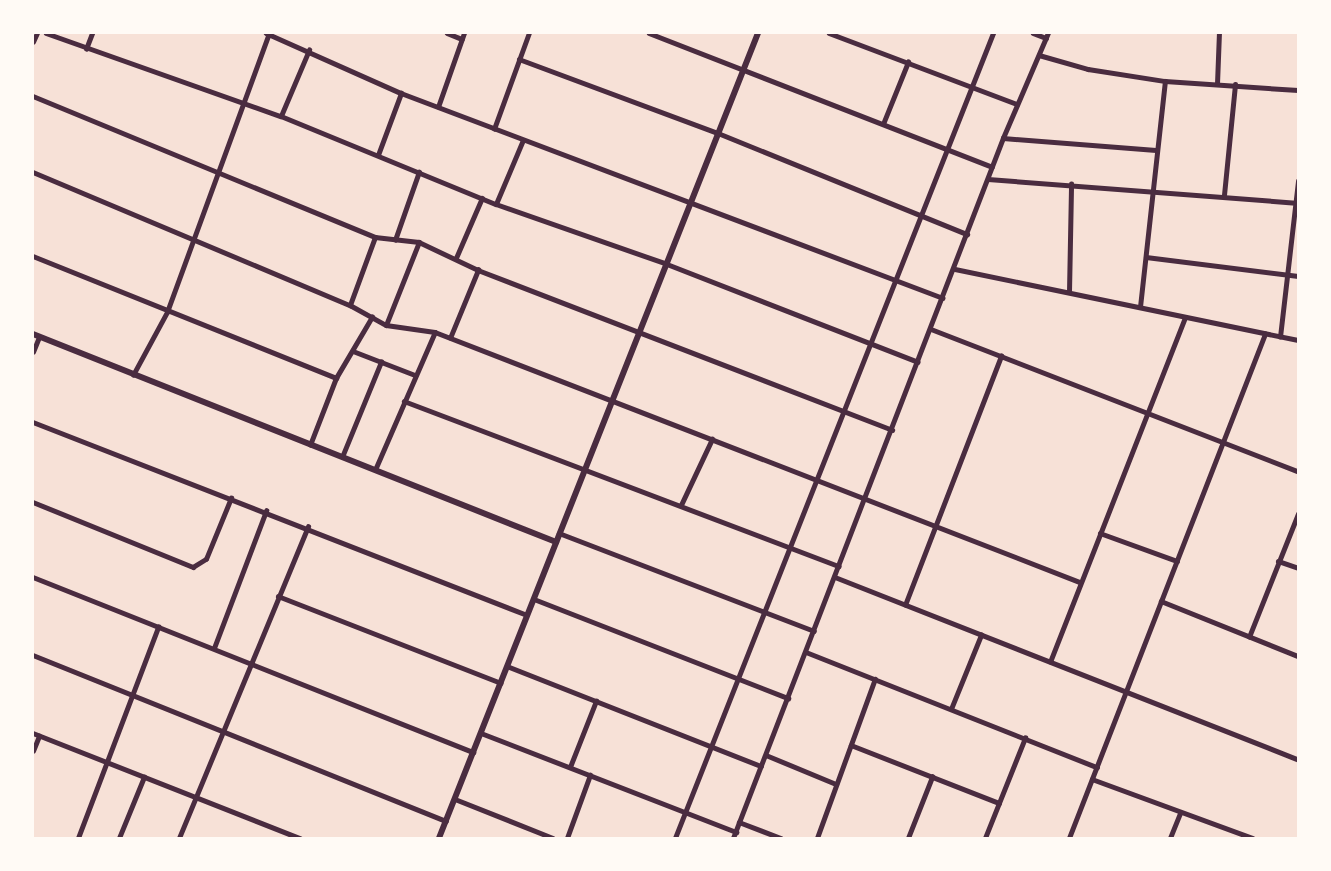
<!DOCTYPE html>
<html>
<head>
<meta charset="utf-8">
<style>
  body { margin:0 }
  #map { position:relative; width:1331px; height:871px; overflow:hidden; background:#f7e1d7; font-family:"Golos Text",sans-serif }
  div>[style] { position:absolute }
  .minor>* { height:4.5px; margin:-2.25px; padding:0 2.25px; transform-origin:2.25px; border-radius:2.25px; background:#4a2c40 }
  .tertiary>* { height:6px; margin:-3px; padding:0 3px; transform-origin:3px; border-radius:3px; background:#4a2c40 }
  span { translate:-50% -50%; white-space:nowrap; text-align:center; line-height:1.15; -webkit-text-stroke:4.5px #fffaf5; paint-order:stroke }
  .frame { position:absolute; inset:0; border:34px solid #fffaf5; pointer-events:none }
</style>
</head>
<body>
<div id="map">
  <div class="minor">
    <div style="left:46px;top:33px;width:249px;rotate:19.5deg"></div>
    <div style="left:281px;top:116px;width:232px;rotate:22.3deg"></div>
    <div style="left:496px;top:204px;width:181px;rotate:19.3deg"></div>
    <div style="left:667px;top:264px;width:269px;rotate:21.3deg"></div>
    <div style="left:266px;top:33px;width:148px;rotate:24deg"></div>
    <div style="left:401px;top:93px;width:579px;rotate:20.72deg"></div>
    <div style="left:447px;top:33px;width:16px;rotate:22deg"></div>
    <div style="left:649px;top:33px;width:368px;rotate:21.3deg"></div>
    <div style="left:829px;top:33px;width:201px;rotate:20.7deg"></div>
    <div style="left:1033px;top:33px;width:14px;rotate:21deg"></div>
    <div style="left:33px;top:42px;width:10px;rotate:-66deg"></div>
    <div style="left:86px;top:49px;width:17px;rotate:-69deg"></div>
    <div style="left:1039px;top:55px;width:51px;rotate:15.9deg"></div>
    <div style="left:1088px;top:69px;width:78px;rotate:8.9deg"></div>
    <div style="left:1165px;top:81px;width:133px;rotate:3.9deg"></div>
    <div style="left:519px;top:59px;width:212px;rotate:20.4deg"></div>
    <div style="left:718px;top:133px;width:269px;rotate:22.1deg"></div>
    <div style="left:1217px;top:84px;width:51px;rotate:-87.8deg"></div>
    <div style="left:33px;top:96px;width:370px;rotate:22.4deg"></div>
    <div style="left:375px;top:237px;width:44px;rotate:6.5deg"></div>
    <div style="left:419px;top:242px;width:65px;rotate:25.4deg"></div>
    <div style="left:478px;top:270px;width:444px;rotate:21.1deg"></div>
    <div style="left:438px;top:107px;width:78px;rotate:-70.6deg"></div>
    <div style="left:281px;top:116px;width:72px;rotate:-67deg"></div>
    <div style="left:883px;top:124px;width:67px;rotate:-68deg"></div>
    <div style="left:494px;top:129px;width:102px;rotate:-70deg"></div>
    <div style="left:1003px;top:138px;width:153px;rotate:4.5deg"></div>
    <div style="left:378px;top:155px;width:66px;rotate:-69.6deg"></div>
    <div style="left:33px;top:172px;width:344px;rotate:22.8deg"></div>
    <div style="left:350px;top:305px;width:41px;rotate:29.1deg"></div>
    <div style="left:386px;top:325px;width:49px;rotate:8.1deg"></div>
    <div style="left:435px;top:332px;width:692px;rotate:21.19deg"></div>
    <div style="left:988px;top:179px;width:311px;rotate:4.4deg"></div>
    <div style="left:1224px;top:195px;width:111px;rotate:-84.3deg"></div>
    <div style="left:496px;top:204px;width:69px;rotate:-67.1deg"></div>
    <div style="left:395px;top:240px;width:72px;rotate:-70.6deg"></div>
    <div style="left:33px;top:256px;width:327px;rotate:21.9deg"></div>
    <div style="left:1146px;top:257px;width:153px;rotate:7.1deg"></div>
    <div style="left:456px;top:258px;width:65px;rotate:-66.6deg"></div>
    <div style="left:955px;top:269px;width:350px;rotate:11.7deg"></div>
    <div style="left:1069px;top:292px;width:108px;rotate:-88.9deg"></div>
    <div style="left:350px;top:305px;width:72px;rotate:-69.8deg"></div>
    <div style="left:1140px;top:307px;width:227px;rotate:-83.7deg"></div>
    <div style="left:386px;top:325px;width:89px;rotate:-68.3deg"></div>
    <div style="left:931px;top:329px;width:394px;rotate:21.2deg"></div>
    <div style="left:1280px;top:337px;width:157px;rotate:-83.4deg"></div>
    <div style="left:450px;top:338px;width:74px;rotate:-67.6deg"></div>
    <div style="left:353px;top:351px;width:66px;rotate:21.2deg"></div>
    <div style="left:33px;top:352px;width:16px;rotate:-68deg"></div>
    <div style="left:133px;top:375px;width:72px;rotate:-61.6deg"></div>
    <div style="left:167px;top:312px;width:297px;rotate:-69.9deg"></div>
    <div style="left:404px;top:401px;width:465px;rotate:20.8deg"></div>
    <div style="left:33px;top:422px;width:530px;rotate:21.34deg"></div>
    <div style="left:310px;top:445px;width:72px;rotate:-68.8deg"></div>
    <div style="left:336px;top:378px;width:71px;rotate:-59.5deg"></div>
    <div style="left:342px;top:457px;width:103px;rotate:-67.7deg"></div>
    <div style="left:375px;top:470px;width:150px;rotate:-66.5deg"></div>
    <div style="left:33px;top:502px;width:173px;rotate:22.1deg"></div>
    <div style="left:193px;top:567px;width:15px;rotate:-32deg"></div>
    <div style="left:206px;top:559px;width:66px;rotate:-67.7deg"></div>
    <div style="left:681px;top:505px;width:73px;rotate:-64.8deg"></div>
    <div style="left:559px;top:533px;width:273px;rotate:21deg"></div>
    <div style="left:1100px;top:533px;width:82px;rotate:20deg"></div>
    <div style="left:1278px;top:561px;width:21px;rotate:19deg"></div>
    <div style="left:33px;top:577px;width:474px;rotate:21.7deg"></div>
    <div style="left:835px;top:577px;width:497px;rotate:21.5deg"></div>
    <div style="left:278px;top:596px;width:239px;rotate:21.3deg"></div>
    <div style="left:534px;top:599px;width:273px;rotate:21.3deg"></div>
    <div style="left:1161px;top:601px;width:148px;rotate:21.9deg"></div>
    <div style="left:905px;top:605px;width:267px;rotate:-68.9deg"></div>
    <div style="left:1249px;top:637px;width:132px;rotate:-68.3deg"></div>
    <div style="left:214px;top:648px;width:147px;rotate:-69.2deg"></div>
    <div style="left:806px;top:652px;width:313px;rotate:21.6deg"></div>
    <div style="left:33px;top:655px;width:445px;rotate:21.9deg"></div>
    <div style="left:1050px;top:662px;width:370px;rotate:-68.6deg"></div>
    <div style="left:507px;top:666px;width:273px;rotate:21.5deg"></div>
    <div style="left:951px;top:709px;width:80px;rotate:-67.9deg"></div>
    <div style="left:33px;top:733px;width:287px;rotate:21.5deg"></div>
    <div style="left:481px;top:733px;width:274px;rotate:21.2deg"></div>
    <div style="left:851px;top:745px;width:159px;rotate:21.4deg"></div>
    <div style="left:33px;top:751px;width:16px;rotate:-68deg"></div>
    <div style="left:766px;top:755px;width:76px;rotate:22.5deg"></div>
    <div style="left:570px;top:767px;width:71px;rotate:-68.5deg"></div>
    <div style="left:1092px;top:779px;width:171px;rotate:20.2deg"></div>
    <div style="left:455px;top:799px;width:105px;rotate:21.7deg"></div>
    <div style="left:739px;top:822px;width:45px;rotate:20.9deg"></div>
    <div style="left:78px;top:838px;width:226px;rotate:-69.2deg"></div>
    <div style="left:119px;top:838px;width:66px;rotate:-67.7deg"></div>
    <div style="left:179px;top:838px;width:337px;rotate:-67.5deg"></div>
    <div style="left:567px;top:838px;width:67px;rotate:-69.9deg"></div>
    <div style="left:675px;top:838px;width:866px;rotate:-68.44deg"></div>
    <div style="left:733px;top:838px;width:750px;rotate:-68.91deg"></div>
    <div style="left:1003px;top:138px;width:114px;rotate:-66.8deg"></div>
    <div style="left:817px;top:838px;width:169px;rotate:-70deg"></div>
    <div style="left:908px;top:838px;width:66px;rotate:-68.5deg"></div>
    <div style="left:985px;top:838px;width:108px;rotate:-68.2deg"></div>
    <div style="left:1069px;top:838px;width:541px;rotate:-68.75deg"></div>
    <div style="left:1170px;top:838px;width:27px;rotate:-68deg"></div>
  </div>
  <div class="tertiary">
    <div style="left:33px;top:334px;width:563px;rotate:21.69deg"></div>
    <div style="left:439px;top:838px;width:866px;rotate:-68.38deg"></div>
  </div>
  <div class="frame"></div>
</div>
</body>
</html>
